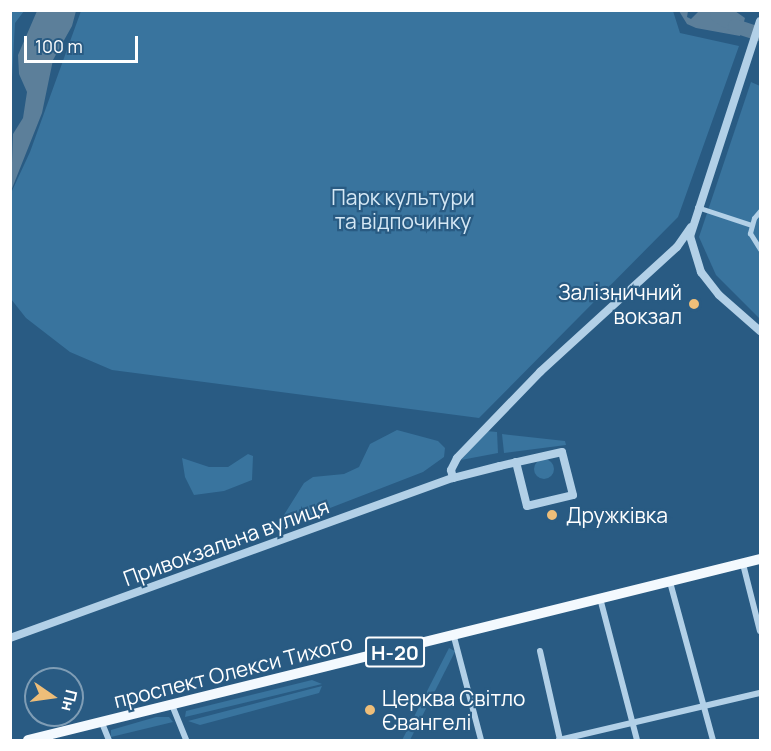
<!DOCTYPE html>
<html>
<head>
<meta charset="utf-8">
<style>
  body { margin:0 }
  #map { position:relative; width:771px; height:751px; overflow:hidden; background:#295b83; font-family:Manrope,sans-serif }
  div>[style] { position:absolute }
  .green>* { inset:0; background:#39749e; transform-origin:0 0 }
  .round { border-radius:50% }
  .water>* { inset:0; background:#5c7f9a }
  .river>* { height:14px; margin:-7px; padding:0 7px; transform-origin:7px; border-radius:7px; background:#5c7f9a }
  .pedestrian>* { height:5px; margin:-2.5px; padding:0 2.5px; transform-origin:2.5px; border-radius:2.5px; background:#b2d0e7 }
  .minor>* { height:6px; margin:-3px; padding:0 3px; transform-origin:3px; border-radius:3px; background:#b2d0e7 }
  .tertiary>* { height:8px; margin:-4px; padding:0 4px; transform-origin:4px; border-radius:4px; background:#b2d0e7 }
  .primary>* { height:10px; margin:-5px; padding:0 5px; transform-origin:5px; border-radius:5px; background:#f3f9fe }
  .dots>* { width:16px; height:16px; translate:-50% -50%; box-sizing:border-box; border:3px solid #295b83; border-radius:50% }
  span { translate:-50% -50%; white-space:nowrap; text-align:center; line-height:1.15; -webkit-text-stroke:4.5px #295b83; paint-order:stroke }
  .shield-label span { padding:2px 4px; background:#295b83; border:2px solid; border-radius:4px; -webkit-text-stroke-width:0 }
  .shield-label { font-size:20px; color:#fff; font-weight:700 }
  .park-label { font-size:21px; color:#d5e8f5 }
  .poi-label { font-size:21px; color:#fff }
  .right { translate:-100% -50%; text-align:right }
  .left { translate:0 -50%; text-align:left }
  .street-label { font-size:21px; color:#fff }
  .frame { position:absolute; inset:0; border:12px solid #fff; pointer-events:none }
  .north { position:absolute; left:24px; top:667px; width:60px; height:60px; box-sizing:border-box; background:#295b83; border:2px solid #7f9db5; border-radius:50%; rotate:103deg; font-size:16px; font-weight:700; line-height:24px; text-align:center; color:#fff }
  .north::after { content:''; display:block; margin:auto; width:21px; height:27px; background:#eebe79; clip-path:polygon(50% 0,100% 100%,50% 72%,0 100%) }
  .scale { position:absolute; left:24px; top:36px; width:114px; height:27px; box-sizing:border-box; border:3px solid #fff; border-top:0; padding-left:8px; font-size:18px; line-height:21px; white-space:nowrap; color:#fff; -webkit-text-stroke:4px #295b83; paint-order:stroke }
</style>
</head>
<body>
<div id="map">
  <div class="green">
    <div style="clip-path:polygon(11px 10px,24px 11px,15px 23px,11px 96px)"></div>
    <div style="clip-path:polygon(81px 11px,673px 11px,680px 33px,739px 46px,678px 217px,479px 418px,112px 370px,70px 352px,26px 318px,11px 299px,11px 193px,30px 152px)"></div>
    <div style="clip-path:polygon(751px 82px,760px 86px,760px 319px,716px 275px,699px 237px)"></div>
    <div style="clip-path:polygon(397px 430px,438px 441px,445px 448px,444px 457px,423px 472px,281px 527px,282px 518px,304px 483px,313px 477px,344px 474px,359px 467px,370px 444px)"></div>
    <div style="clip-path:polygon(486px 431px,497px 432px,498px 453px,461px 460px)"></div>
    <div style="clip-path:polygon(502px 434px,565px 441px,566px 445px,504px 453px)"></div>
    <div style="clip-path:polygon(248px 454px,253px 456px,252px 480px,224px 491px,194px 495px,185px 477px,182px 458px,209px 467px,228px 467px)"></div>
    <div class="round" style="left:534px;top:459px;width:20px;height:20px"></div>
    <div style="left:449px;top:648px;width:7px;height:116px;rotate:27deg"></div>
    <div style="clip-path:polygon(312px 680px,322px 684px,185px 717px,186px 711px)"></div>
    <div style="clip-path:polygon(322px 686px,319px 693px,200px 725px,188px 721px)"></div>
    <div style="clip-path:polygon(156px 717px,169px 717px,173px 722px,111px 737px,111px 730px)"></div>
  </div>
  <div class="water">
    <div style="clip-path:polygon(37px 11px,76px 11px,72px 26px,53px 60px,42px 113px,11px 191px,13px 134px,23px 118px,27px 92px,19px 74px,18px 55px)"></div>
    <div style="clip-path:polygon(699px 11px,735px 11px,745px 18px,740px 36px,696px 28px,687px 24px,679px 11px,688px 11px,687px 17px,691px 19px)"></div>
  </div>
  <div class="river">
    <div style="left:717px;top:10px;width:5px;rotate:90deg"></div>
    <div style="left:717px;top:15px;width:21px;rotate:31deg"></div>
    <div style="left:735px;top:26px;width:26px;rotate:18deg"></div>
  </div>
  <div class="pedestrian">
    <div style="left:697px;top:207px;width:57px;rotate:18.4deg"></div>
    <div style="left:760px;top:211px;width:9px;rotate:131deg"></div>
    <div style="left:754px;top:218px;width:16px;rotate:105deg"></div>
    <div style="left:750px;top:233px;width:19px;rotate:58deg"></div>
  </div>
  <div class="minor">
    <div style="left:743px;top:564px;width:69px;rotate:75.8deg"></div>
    <div style="left:670px;top:582px;width:164px;rotate:74.8deg"></div>
    <div style="left:600px;top:598px;width:147px;rotate:75.4deg"></div>
    <div style="left:454px;top:637px;width:106px;rotate:75.3deg"></div>
    <div style="left:540px;top:651px;width:91px;rotate:77.3deg"></div>
    <div style="left:172px;top:705px;width:38px;rotate:68deg"></div>
    <div style="left:102px;top:723px;width:18px;rotate:68deg"></div>
    <div style="left:559px;top:740px;width:206px;rotate:-13.2deg"></div>
  </div>
  <div class="tertiary">
    <div style="left:760px;top:21px;width:226px;rotate:108deg"></div>
    <div style="left:690px;top:236px;width:38px;rotate:73deg"></div>
    <div style="left:701px;top:272px;width:29px;rotate:52deg"></div>
    <div style="left:719px;top:295px;width:55px;rotate:41.3deg"></div>
    <div style="left:516px;top:462px;width:45px;rotate:76deg"></div>
    <div style="left:527px;top:506px;width:47px;rotate:-13.4deg"></div>
    <div style="left:573px;top:495px;width:44px;rotate:-104.3deg"></div>
    <div style="left:562px;top:452px;width:64px;rotate:167.3deg"></div>
    <div style="left:500px;top:466px;width:49px;rotate:165.7deg"></div>
    <div style="left:453px;top:478px;width:8px;rotate:-104deg"></div>
    <div style="left:451px;top:470px;width:13px;rotate:-63deg"></div>
    <div style="left:457px;top:458px;width:120px;rotate:-46deg"></div>
    <div style="left:540px;top:372px;width:185px;rotate:-42.4deg"></div>
    <div style="left:677px;top:247px;width:24px;rotate:-55deg"></div>
    <div style="left:10px;top:638px;width:471px;rotate:-19.9deg"></div>
  </div>
  <div class="primary">
    <div style="left:28px;top:740px;width:754px;rotate:-13.89deg"></div>
  </div>
  <div class="dots">
    <div style="left:694px;top:304px;background:#eebe79"></div>
    <div style="left:552px;top:515px;background:#eebe79"></div>
    <div style="left:370px;top:710px;background:#eebe79"></div>
  </div>
  <div class="shield-label">
    <span style="left:395px;top:652px">Н-20</span>
  </div>
  <div class="park-label">
    <span style="left:403px;top:209px">Парк культури<br>та відпочинку</span>
  </div>
  <div class="poi-label">
    <span class="right" style="left:682px;top:304px">Залізничний<br>вокзал</span>
    <span class="left" style="left:566px;top:515px">Дружківка</span>
    <span class="left" style="left:382px;top:710px">Церква Світло<br>Євангелі</span>
  </div>
  <div class="street-label">
    <span style="left:226px;top:542px;rotate:-20deg">Привокзальна вулиця</span>
    <span style="left:233px;top:671px;rotate:-14deg">проспект Олекси Тихого</span>
  </div>
  <div class="frame"></div>
  <div class="north">Пн</div>
  <div class="scale">100 m</div>
</div>
</body>
</html>
